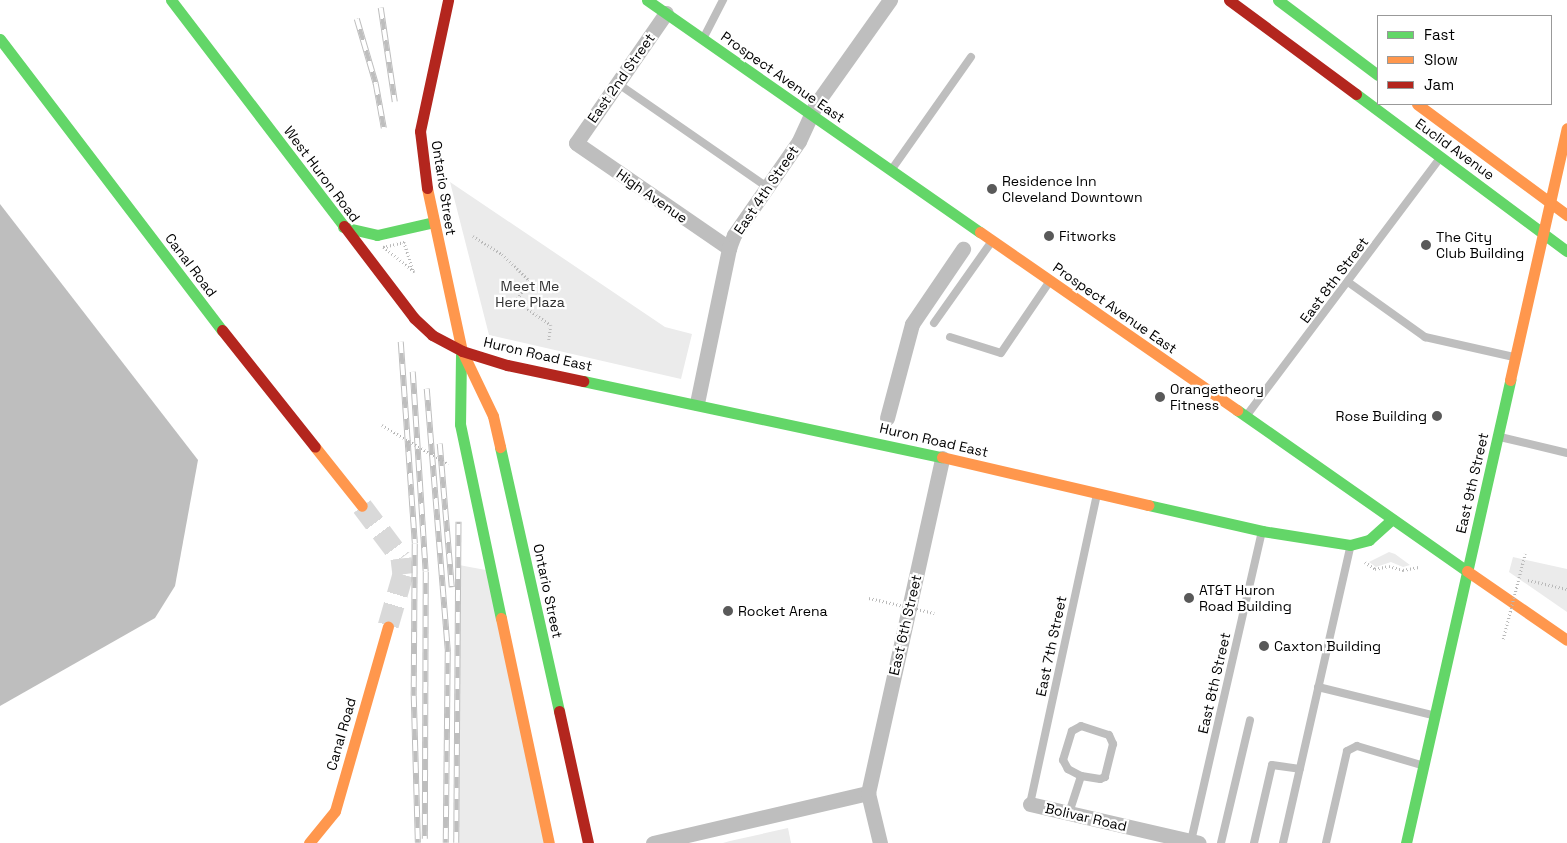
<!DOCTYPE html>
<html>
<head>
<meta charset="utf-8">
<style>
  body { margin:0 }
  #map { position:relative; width:1567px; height:843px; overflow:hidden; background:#fff; font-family:"Space Grotesk",sans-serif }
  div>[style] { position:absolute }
  .green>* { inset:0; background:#ebebeb }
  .water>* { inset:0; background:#bebebe }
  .secondary-tunnel>* { height:21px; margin-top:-10.5px; transform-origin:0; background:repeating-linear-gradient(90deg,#d9d9d9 0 21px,transparent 0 32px) }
  .path>* { height:2.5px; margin-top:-1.25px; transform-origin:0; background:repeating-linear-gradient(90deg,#b9b9b9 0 1px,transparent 0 3.5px) }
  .lane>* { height:8px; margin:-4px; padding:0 4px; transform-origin:4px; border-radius:4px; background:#bebebe }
  .street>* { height:15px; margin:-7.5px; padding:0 7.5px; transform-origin:7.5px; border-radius:7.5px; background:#bebebe }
  .fast>* { height:11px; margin:-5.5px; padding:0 5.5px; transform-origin:5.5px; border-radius:5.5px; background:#63d668 }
  .slow>* { height:11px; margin:-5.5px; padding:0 5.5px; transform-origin:5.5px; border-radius:5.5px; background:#ff974d }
  .jam>* { height:11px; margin:-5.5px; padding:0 5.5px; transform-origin:5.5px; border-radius:5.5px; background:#b3261e }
  .rail>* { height:5.5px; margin-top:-2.75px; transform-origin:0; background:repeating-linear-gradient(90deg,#fff 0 11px,#bebebe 0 22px); box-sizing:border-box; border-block:1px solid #bebebe }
  .path-bridge>* { height:2.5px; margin-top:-1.25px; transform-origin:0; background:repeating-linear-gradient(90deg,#b9b9b9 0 1px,transparent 0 3.5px) }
  .dots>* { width:14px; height:14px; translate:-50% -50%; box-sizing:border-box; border:2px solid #fff; border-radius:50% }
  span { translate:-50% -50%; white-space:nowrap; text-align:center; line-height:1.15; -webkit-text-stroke:4.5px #fff; paint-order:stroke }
  .street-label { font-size:14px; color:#000 }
  .poi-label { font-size:14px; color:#000 }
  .left { translate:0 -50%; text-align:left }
  .right { translate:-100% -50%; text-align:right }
  .park-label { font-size:14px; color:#323232 }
  .legend { position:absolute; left:1377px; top:15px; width:175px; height:90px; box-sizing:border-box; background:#fff; border:1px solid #999; margin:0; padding:6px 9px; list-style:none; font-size:15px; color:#000 }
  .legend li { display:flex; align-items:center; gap:10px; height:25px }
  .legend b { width:25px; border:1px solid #999 }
</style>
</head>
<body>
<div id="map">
  <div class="green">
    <div style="clip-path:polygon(450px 182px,665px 327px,692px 334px,681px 379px,489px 335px)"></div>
    <div style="clip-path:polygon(1389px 552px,1395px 554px,1410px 565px,1403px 567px,1391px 562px,1376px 567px,1369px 562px)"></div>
    <div style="clip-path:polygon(1513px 557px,1567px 569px,1567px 612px,1509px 572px)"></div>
    <div style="clip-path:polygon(459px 565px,491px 571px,549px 843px,455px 843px)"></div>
    <div style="clip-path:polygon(788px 828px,791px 843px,723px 843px,730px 841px)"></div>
  </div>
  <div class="water">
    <div style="clip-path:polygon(0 204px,198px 460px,175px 586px,155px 618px,0 706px)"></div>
  </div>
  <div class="secondary-tunnel">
    <div style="left:362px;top:506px;width:65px;rotate:53.1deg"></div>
    <div style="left:401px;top:558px;width:16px;rotate:83deg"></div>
    <div style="left:403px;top:574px;width:54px;rotate:106.1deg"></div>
  </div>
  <div class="path">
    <div style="left:473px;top:236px;width:34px;rotate:32deg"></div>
    <div style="left:502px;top:254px;width:39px;rotate:44deg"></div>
    <div style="left:530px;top:281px;width:24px;rotate:125deg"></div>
    <div style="left:516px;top:301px;width:42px;rotate:34.4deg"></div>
    <div style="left:551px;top:325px;width:15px;rotate:98deg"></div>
    <div style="left:404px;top:242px;width:32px;rotate:72deg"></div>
    <div style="left:414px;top:272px;width:40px;rotate:-141deg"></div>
    <div style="left:383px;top:247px;width:22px;rotate:-13deg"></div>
    <div style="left:1365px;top:562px;width:12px;rotate:35deg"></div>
    <div style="left:1375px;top:569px;width:14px;rotate:-12deg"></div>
    <div style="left:1389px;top:566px;width:15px;rotate:16deg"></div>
    <div style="left:1403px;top:570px;width:16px;rotate:-11deg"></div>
    <div style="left:1528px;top:580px;width:40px;rotate:13deg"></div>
  </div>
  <div class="lane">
    <div style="left:704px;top:37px;width:42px;rotate:-62.8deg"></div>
    <div style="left:617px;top:83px;width:183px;rotate:34.7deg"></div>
    <div style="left:892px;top:169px;width:137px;rotate:-54.8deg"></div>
    <div style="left:1348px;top:282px;width:95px;rotate:35.5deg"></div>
    <div style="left:1425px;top:337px;width:91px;rotate:12.7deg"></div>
    <div style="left:934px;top:323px;width:100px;rotate:-54.7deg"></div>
    <div style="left:950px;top:337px;width:53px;rotate:17.4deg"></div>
    <div style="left:1001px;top:353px;width:87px;rotate:-55.8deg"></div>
    <div style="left:1247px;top:415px;width:321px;rotate:-53.1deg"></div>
    <div style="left:1500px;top:437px;width:69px;rotate:13.4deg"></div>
    <div style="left:1318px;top:687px;width:117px;rotate:13.8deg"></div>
    <div style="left:1030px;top:804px;width:316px;rotate:-77.8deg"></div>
    <div style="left:1069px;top:813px;width:39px;rotate:-72deg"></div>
    <div style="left:1081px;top:776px;width:15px;rotate:-152deg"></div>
    <div style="left:1068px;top:769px;width:10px;rotate:-119deg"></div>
    <div style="left:1063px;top:760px;width:30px;rotate:-73deg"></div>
    <div style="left:1072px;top:731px;width:10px;rotate:-29deg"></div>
    <div style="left:1081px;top:726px;width:29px;rotate:18deg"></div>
    <div style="left:1109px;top:735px;width:10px;rotate:66deg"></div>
    <div style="left:1113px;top:744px;width:34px;rotate:104deg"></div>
    <div style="left:1105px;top:777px;width:5px;rotate:158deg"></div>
    <div style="left:1100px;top:779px;width:19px;rotate:-171deg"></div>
    <div style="left:1191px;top:841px;width:318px;rotate:-77.1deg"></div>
    <div style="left:1221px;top:843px;width:126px;rotate:-76.7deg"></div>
    <div style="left:1254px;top:843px;width:80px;rotate:-77deg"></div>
    <div style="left:1272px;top:765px;width:28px;rotate:8deg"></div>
    <div style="left:1283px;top:843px;width:303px;rotate:-77.2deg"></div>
    <div style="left:1326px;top:843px;width:94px;rotate:-77.1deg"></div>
    <div style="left:1347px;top:751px;width:11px;rotate:-27deg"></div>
    <div style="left:1357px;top:746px;width:67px;rotate:16.5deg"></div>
  </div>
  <div class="street">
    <div style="left:666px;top:13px;width:158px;rotate:124.7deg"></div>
    <div style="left:576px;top:143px;width:186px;rotate:34.5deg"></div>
    <div style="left:697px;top:403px;width:158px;rotate:-78.3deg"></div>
    <div style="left:729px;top:248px;width:14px;rotate:-69deg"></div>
    <div style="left:734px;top:235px;width:114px;rotate:-55.3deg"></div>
    <div style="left:799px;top:141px;width:41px;rotate:-65.3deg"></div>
    <div style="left:816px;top:104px;width:128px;rotate:-54.6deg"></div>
    <div style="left:887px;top:418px;width:97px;rotate:-75.1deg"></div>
    <div style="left:912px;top:324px;width:91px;rotate:-55.8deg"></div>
    <div style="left:1030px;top:804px;width:173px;rotate:13deg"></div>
    <div style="left:653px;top:843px;width:221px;rotate:-13.1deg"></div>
    <div style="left:880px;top:843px;width:51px;rotate:-103.5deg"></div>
    <div style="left:868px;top:793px;width:343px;rotate:-77.5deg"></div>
  </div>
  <div class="fast">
    <div style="left:171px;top:0;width:285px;rotate:52.6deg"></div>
    <div style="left:647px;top:0;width:406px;rotate:34.9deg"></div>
    <div style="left:1278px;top:0;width:125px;rotate:36.9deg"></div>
    <div style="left:0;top:39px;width:366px;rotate:52.7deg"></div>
    <div style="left:1356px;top:94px;width:263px;rotate:36.7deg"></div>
    <div style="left:343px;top:227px;width:35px;rotate:13deg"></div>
    <div style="left:377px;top:235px;width:58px;rotate:-12.8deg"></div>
    <div style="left:461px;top:355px;width:69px;rotate:90.8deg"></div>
    <div style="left:460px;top:424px;width:198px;rotate:78.1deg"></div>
    <div style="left:583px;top:381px;width:367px;rotate:12deg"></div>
    <div style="left:1237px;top:410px;width:281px;rotate:35deg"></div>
    <div style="left:500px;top:447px;width:271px;rotate:77.4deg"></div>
    <div style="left:1148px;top:505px;width:117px;rotate:12.8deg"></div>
    <div style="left:1262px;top:531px;width:89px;rotate:9deg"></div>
    <div style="left:1350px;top:545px;width:20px;rotate:-15deg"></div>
    <div style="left:1369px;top:540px;width:31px;rotate:-42deg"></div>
    <div style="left:1406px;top:843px;width:475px;rotate:-77.3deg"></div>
  </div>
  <div class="slow">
    <div style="left:1417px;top:104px;width:187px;rotate:36.5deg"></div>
    <div style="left:427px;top:188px;width:167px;rotate:77.9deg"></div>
    <div style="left:462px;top:351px;width:72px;rotate:64.5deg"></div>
    <div style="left:493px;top:416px;width:32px;rotate:77deg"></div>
    <div style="left:980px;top:232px;width:313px;rotate:34.7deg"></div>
    <div style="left:1510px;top:380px;width:258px;rotate:-77.3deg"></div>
    <div style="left:315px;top:447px;width:75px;rotate:51.5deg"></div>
    <div style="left:942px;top:457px;width:212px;rotate:13.1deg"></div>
    <div style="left:1467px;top:571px;width:121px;rotate:34.6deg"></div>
    <div style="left:501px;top:618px;width:230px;rotate:78deg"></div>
    <div style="left:309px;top:843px;width:41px;rotate:-50.9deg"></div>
    <div style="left:335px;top:811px;width:192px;rotate:-74deg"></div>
  </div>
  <div class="jam">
    <div style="left:1229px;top:0;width:158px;rotate:36.5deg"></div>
    <div style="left:427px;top:188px;width:57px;rotate:-97deg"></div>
    <div style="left:420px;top:131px;width:134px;rotate:-77.9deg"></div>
    <div style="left:344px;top:226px;width:116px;rotate:52.7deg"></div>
    <div style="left:414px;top:318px;width:25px;rotate:43deg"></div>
    <div style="left:432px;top:335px;width:34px;rotate:28deg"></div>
    <div style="left:462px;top:351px;width:47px;rotate:17.3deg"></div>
    <div style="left:507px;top:365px;width:78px;rotate:11.9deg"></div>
    <div style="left:222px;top:330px;width:149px;rotate:51.5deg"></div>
    <div style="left:559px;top:711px;width:135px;rotate:77.6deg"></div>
  </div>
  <div class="rail">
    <div style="left:381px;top:8px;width:95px;rotate:81.5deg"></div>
    <div style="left:357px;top:19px;width:68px;rotate:73.7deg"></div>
    <div style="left:376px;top:84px;width:45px;rotate:79.7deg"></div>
    <div style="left:401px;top:342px;width:202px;rotate:86deg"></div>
    <div style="left:415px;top:544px;width:152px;rotate:90.4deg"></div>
    <div style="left:414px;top:696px;width:147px;rotate:88.4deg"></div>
    <div style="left:413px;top:372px;width:200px;rotate:86.3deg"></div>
    <div style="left:426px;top:572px;width:267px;rotate:90.2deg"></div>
    <div style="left:427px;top:389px;width:264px;rotate:85.4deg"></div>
    <div style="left:448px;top:652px;width:191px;rotate:90.6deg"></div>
    <div style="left:440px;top:444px;width:144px;rotate:85.2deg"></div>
    <div style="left:456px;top:843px;width:321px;rotate:-89.6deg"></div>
  </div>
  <div class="path-bridge">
    <div style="left:382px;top:425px;width:77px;rotate:30.6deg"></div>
    <div style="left:869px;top:598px;width:67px;rotate:13deg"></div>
    <div style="left:1503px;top:639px;width:88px;rotate:-75.5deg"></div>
  </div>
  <div class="dots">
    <div style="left:992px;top:189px;background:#595959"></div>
    <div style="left:1049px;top:236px;background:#595959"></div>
    <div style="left:1426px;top:245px;background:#595959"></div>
    <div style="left:1160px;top:397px;background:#595959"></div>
    <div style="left:1437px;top:416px;background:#595959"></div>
    <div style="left:1189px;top:598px;background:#595959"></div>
    <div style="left:728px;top:611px;background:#595959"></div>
    <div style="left:1264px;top:646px;background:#595959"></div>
  </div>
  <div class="street-label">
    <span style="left:783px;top:77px;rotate:35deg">Prospect Avenue East</span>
    <span style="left:621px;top:78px;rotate:-55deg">East 2nd Street</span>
    <span style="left:1455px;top:149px;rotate:36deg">Euclid Avenue</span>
    <span style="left:322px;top:174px;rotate:53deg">West Huron Road</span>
    <span style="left:444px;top:188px;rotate:81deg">Ontario Street</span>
    <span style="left:766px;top:190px;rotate:-56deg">East 4th Street</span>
    <span style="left:652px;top:196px;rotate:35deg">High Avenue</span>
    <span style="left:191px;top:265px;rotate:53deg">Canal Road</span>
    <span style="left:1334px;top:280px;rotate:-53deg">East 8th Street</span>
    <span style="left:1115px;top:308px;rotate:35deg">Prospect Avenue East</span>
    <span style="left:538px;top:354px;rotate:13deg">Huron Road East</span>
    <span style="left:934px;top:440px;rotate:13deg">Huron Road East</span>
    <span style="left:1472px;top:483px;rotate:-77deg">East 9th Street</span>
    <span style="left:548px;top:591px;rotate:78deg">Ontario Street</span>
    <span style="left:905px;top:625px;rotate:-77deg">East 6th Street</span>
    <span style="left:1051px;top:646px;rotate:-78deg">East 7th Street</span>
    <span style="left:1214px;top:683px;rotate:-77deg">East 8th Street</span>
    <span style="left:341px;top:734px;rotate:-74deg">Canal Road</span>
    <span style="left:1086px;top:817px;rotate:13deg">Bolivar Road</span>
  </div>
  <div class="poi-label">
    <span class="left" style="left:1002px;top:189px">Residence Inn<br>Cleveland Downtown</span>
    <span class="left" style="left:1059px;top:236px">Fitworks</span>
    <span class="left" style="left:1436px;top:245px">The City<br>Club Building</span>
    <span class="left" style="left:1170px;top:397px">Orangetheory<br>Fitness</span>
    <span class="right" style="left:1427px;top:416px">Rose Building</span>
    <span class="left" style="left:1199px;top:598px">AT&amp;T Huron<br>Road Building</span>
    <span class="left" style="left:738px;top:611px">Rocket Arena</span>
    <span class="left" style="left:1274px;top:646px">Caxton Building</span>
  </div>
  <div class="park-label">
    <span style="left:530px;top:294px">Meet Me<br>Here Plaza</span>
  </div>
  <ul class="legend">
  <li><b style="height:6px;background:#63d668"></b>Fast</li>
  <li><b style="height:6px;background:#ff974d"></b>Slow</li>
  <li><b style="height:6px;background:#b3261e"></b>Jam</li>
  </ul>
</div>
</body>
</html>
